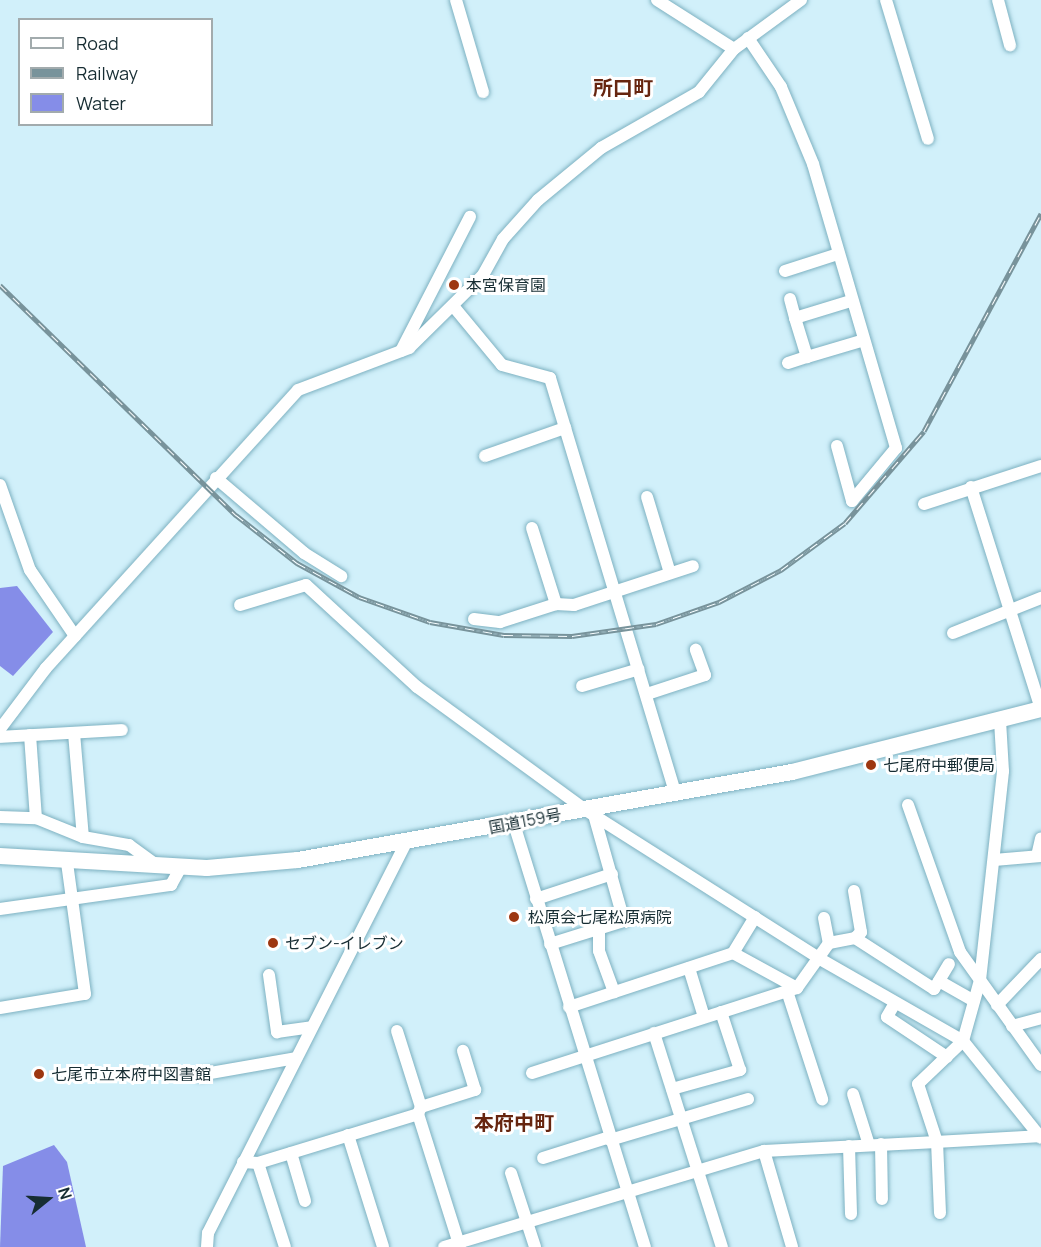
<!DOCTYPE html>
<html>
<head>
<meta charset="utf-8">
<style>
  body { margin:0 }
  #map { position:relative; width:1041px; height:1247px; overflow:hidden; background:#d1f0fa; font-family:Manrope,"Noto Sans JP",sans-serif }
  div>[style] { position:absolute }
  .water>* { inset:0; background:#858de8 }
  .roads { filter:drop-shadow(0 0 2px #7db1c1) drop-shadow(0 0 2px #7db1c1) }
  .minor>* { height:12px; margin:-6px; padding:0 6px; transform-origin:6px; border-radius:6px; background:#fff }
  .highway>* { height:16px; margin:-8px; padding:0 8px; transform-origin:8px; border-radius:8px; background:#fff }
  .rail>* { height:5px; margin-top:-2.5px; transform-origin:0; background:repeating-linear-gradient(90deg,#fff 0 9px,#78939b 0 18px); box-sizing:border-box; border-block:2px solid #78939b }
  .dots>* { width:16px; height:16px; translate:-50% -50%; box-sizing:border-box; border:3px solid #fff; border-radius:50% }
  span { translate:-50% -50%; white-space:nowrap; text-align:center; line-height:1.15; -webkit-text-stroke:6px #fff; paint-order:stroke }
  .poi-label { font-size:16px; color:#172d33 }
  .left { translate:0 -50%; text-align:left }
  .street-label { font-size:16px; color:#172d33 }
  .quarter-label { font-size:20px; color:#66250f; font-weight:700 }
  .legend { position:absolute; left:18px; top:18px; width:195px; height:108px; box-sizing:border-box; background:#fff; border:2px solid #a2abad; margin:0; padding:8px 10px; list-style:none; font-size:18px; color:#172d33 }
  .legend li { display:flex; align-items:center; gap:12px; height:30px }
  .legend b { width:30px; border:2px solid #a2abad }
  .north { position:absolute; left:18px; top:1169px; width:60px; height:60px; -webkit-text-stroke:4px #fff; paint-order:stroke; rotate:72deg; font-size:16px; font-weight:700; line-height:24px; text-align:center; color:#172d33 }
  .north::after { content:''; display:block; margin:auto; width:21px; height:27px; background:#172d33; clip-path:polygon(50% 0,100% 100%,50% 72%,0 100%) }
</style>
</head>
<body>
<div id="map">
  <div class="water">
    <div style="clip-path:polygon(17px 586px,53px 632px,13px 676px,0 666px,0 588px)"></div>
    <div style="clip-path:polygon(54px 1145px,67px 1162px,86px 1247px,0 1247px,3px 1166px)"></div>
  </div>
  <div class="roads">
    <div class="minor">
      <div style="left:456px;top:0;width:96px;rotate:73.6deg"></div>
      <div style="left:657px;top:0;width:91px;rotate:32.5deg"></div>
      <div style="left:886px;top:0;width:145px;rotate:73.2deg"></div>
      <div style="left:998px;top:0;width:47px;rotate:75.1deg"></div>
      <div style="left:748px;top:38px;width:59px;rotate:56deg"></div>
      <div style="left:781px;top:87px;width:83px;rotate:67.4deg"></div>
      <div style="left:813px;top:164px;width:296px;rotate:73.7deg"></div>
      <div style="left:896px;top:448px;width:69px;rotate:129.7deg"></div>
      <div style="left:852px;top:501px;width:57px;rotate:-105.3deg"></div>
      <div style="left:785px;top:271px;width:56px;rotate:-17.8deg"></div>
      <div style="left:790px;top:299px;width:20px;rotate:75deg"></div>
      <div style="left:795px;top:318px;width:59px;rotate:-16.9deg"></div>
      <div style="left:454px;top:307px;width:75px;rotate:50.4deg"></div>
      <div style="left:502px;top:365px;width:50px;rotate:15.2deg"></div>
      <div style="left:550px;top:378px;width:433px;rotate:73.2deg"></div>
      <div style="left:795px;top:318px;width:41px;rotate:72.9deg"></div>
      <div style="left:807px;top:357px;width:59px;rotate:-16.6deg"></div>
      <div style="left:401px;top:351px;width:151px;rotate:-62.8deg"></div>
      <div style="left:788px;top:363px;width:20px;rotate:-18deg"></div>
      <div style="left:485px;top:456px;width:85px;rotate:-19.3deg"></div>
      <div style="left:216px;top:478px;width:116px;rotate:40.4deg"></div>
      <div style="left:304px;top:553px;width:44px;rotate:31.9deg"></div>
      <div style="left:0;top:485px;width:90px;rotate:70.6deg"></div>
      <div style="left:30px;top:570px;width:80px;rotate:55.7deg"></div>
      <div style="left:971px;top:487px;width:233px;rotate:72.5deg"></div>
      <div style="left:647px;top:497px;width:79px;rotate:73.2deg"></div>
      <div style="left:924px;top:504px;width:123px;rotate:-18deg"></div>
      <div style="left:532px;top:528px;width:80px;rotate:72.5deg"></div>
      <div style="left:240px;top:605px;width:69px;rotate:-16.9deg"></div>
      <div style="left:306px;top:585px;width:151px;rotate:42.6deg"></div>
      <div style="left:417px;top:687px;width:207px;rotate:36.1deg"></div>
      <div style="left:584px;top:809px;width:280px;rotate:32.4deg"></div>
      <div style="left:820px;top:959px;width:165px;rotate:29.8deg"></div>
      <div style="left:963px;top:1041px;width:124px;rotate:51.2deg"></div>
      <div style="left:474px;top:619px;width:26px;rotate:7deg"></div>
      <div style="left:500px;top:622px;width:59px;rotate:-17.8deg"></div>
      <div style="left:556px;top:604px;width:18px;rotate:3deg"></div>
      <div style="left:574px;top:605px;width:125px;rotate:-18.1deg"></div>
      <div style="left:953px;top:633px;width:95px;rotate:-21.7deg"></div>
      <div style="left:582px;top:686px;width:59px;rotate:-16.6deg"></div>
      <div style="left:647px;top:694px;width:61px;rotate:-18.1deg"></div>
      <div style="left:705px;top:675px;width:27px;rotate:-110deg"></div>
      <div style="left:0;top:729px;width:76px;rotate:-53deg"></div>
      <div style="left:46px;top:668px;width:375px;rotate:-47.8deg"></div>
      <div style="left:298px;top:390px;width:119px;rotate:-20.7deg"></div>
      <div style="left:409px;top:348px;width:104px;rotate:-44.6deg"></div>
      <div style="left:483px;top:275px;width:41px;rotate:-60.9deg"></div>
      <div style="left:503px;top:239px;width:52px;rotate:-48.1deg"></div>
      <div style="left:538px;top:200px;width:82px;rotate:-39.5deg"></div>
      <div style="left:601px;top:148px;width:113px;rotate:-29.7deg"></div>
      <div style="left:699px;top:92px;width:55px;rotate:-50.9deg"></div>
      <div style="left:734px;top:49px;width:83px;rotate:-36.2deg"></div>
      <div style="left:74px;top:733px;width:104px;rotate:85.1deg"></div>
      <div style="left:30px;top:735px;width:83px;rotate:85.9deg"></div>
      <div style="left:0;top:737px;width:122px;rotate:-3.3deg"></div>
      <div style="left:908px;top:805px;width:156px;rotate:70.5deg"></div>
      <div style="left:960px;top:952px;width:139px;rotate:54.4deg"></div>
      <div style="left:0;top:817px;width:36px;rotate:2deg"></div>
      <div style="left:36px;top:818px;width:51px;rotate:22deg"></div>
      <div style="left:83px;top:837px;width:47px;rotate:9.9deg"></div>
      <div style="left:129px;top:845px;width:34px;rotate:36deg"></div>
      <div style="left:514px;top:824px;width:443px;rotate:72.8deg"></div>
      <div style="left:1037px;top:856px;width:18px;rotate:-77deg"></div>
      <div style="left:994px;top:860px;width:47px;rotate:-4.9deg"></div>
      <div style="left:854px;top:891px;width:42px;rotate:80.3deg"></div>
      <div style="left:861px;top:932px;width:8px;rotate:135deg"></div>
      <div style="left:855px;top:938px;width:94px;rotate:32.8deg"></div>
      <div style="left:934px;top:989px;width:29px;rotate:-59deg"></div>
      <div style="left:536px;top:899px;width:80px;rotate:-18.2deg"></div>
      <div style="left:0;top:909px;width:173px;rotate:-8deg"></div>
      <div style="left:171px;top:885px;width:21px;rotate:-61deg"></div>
      <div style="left:755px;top:917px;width:42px;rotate:121.4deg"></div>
      <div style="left:733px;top:953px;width:73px;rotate:28.7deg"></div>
      <div style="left:824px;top:918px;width:25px;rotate:79deg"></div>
      <div style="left:829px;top:943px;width:26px;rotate:-11deg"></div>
      <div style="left:599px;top:929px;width:22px;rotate:90deg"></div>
      <div style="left:599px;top:951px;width:44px;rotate:69.9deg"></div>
      <div style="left:550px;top:944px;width:77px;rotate:-17.3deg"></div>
      <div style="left:624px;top:921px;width:110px;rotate:-105.8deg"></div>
      <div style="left:689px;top:968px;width:51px;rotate:73deg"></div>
      <div style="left:269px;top:975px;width:58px;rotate:82deg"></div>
      <div style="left:277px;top:1032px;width:35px;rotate:-8deg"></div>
      <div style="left:939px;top:981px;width:40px;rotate:29.7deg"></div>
      <div style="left:787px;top:991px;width:114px;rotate:72deg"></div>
      <div style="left:895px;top:1003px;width:16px;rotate:120deg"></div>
      <div style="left:887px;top:1017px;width:72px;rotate:33.7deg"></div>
      <div style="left:997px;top:1005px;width:64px;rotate:-46.3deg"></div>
      <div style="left:569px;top:1007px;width:173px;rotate:-18.2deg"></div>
      <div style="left:0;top:1008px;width:86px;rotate:-9.4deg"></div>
      <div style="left:85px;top:994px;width:133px;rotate:-97.8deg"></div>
      <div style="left:1012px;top:1026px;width:30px;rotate:-15deg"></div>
      <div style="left:397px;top:1031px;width:80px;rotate:72.5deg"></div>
      <div style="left:654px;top:1033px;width:225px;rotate:72.4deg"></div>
      <div style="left:532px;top:1073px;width:278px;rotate:-17.8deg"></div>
      <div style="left:797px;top:988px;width:55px;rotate:-54.6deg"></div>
      <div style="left:199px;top:1075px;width:98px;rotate:-9.9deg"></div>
      <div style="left:672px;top:1089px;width:71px;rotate:-15.6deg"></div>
      <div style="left:740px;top:1070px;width:61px;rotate:-108.1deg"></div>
      <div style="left:853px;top:1094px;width:53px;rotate:72.6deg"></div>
      <div style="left:418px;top:1114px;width:139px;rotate:72.5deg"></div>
      <div style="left:348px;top:1135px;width:117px;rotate:72.6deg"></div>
      <div style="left:610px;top:1140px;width:144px;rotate:-16.5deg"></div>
      <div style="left:881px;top:1144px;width:55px;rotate:89deg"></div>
      <div style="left:849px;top:1146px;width:68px;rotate:88.3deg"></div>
      <div style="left:764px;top:1151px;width:100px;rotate:73.7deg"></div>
      <div style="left:291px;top:1153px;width:50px;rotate:73.7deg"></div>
      <div style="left:543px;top:1158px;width:70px;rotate:-17.4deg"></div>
      <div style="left:243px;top:1162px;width:15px;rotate:4deg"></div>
      <div style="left:258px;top:1163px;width:167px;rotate:-17deg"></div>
      <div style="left:418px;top:1114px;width:8px;rotate:-67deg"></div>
      <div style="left:421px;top:1107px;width:57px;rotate:-17.5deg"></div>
      <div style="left:475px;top:1090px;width:41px;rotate:-107.1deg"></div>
      <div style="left:258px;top:1163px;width:88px;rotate:72.2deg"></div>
      <div style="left:511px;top:1173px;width:78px;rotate:72deg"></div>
      <div style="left:940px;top:1213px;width:71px;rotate:-92.4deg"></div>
      <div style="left:937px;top:1142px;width:104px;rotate:-3.3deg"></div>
      <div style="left:207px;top:1247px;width:14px;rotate:-86deg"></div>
      <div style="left:208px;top:1233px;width:438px;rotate:-63.1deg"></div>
      <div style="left:444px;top:1247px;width:334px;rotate:-16.7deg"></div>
      <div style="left:764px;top:1151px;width:173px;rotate:-3deg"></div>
      <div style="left:937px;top:1142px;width:61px;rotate:-108.1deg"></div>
      <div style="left:918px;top:1084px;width:62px;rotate:-43.7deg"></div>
      <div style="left:963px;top:1041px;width:63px;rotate:-74.4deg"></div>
      <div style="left:980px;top:980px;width:210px;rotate:-83.7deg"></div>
      <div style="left:1003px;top:771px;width:51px;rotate:-93.4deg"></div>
    </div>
    <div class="highway">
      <div style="left:0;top:856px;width:207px;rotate:3.3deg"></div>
      <div style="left:207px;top:868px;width:91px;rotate:-5deg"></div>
      <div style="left:298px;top:860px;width:502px;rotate:-10.1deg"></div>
      <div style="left:792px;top:772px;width:257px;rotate:-14.2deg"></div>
    </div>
  </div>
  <div class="rail">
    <div style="left:0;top:285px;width:330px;rotate:44.3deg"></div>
    <div style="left:236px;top:515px;width:78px;rotate:38.2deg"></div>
    <div style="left:297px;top:563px;width:71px;rotate:28.7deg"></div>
    <div style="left:359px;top:597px;width:75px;rotate:19.4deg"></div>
    <div style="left:430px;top:622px;width:75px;rotate:10deg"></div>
    <div style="left:504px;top:635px;width:68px;rotate:0.8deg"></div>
    <div style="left:572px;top:636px;width:85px;rotate:-8.1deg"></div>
    <div style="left:656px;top:624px;width:67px;rotate:-19.2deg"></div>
    <div style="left:719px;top:602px;width:70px;rotate:-27.3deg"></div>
    <div style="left:781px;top:570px;width:79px;rotate:-36.3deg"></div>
    <div style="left:845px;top:523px;width:121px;rotate:-49.3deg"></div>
    <div style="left:924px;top:431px;width:247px;rotate:-61.7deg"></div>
  </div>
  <div class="dots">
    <div style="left:454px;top:285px;background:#9d3711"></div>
    <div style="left:871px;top:765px;background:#9d3711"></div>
    <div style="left:514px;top:917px;background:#9d3711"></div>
    <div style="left:273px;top:943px;background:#9d3711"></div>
    <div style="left:39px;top:1074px;background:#9d3711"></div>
  </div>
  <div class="poi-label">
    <span class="left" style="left:466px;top:285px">本宮保育園</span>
    <span class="left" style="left:883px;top:765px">七尾府中郵便局</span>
    <span class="left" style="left:528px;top:917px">松原会七尾松原病院</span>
    <span class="left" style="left:285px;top:943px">セブン-イレブン</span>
    <span class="left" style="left:51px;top:1074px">七尾市立本府中図書館</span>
  </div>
  <div class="street-label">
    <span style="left:525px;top:821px;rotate:-11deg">国道159号</span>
  </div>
  <div class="quarter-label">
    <span style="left:623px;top:87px">所口町</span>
    <span style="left:514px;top:1122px">本府中町</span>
  </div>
  <ul class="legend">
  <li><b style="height:8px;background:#fff"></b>Road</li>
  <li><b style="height:8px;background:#78939b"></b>Railway</li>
  <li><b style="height:16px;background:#858de8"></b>Water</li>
  </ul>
  <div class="north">N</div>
</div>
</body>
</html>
